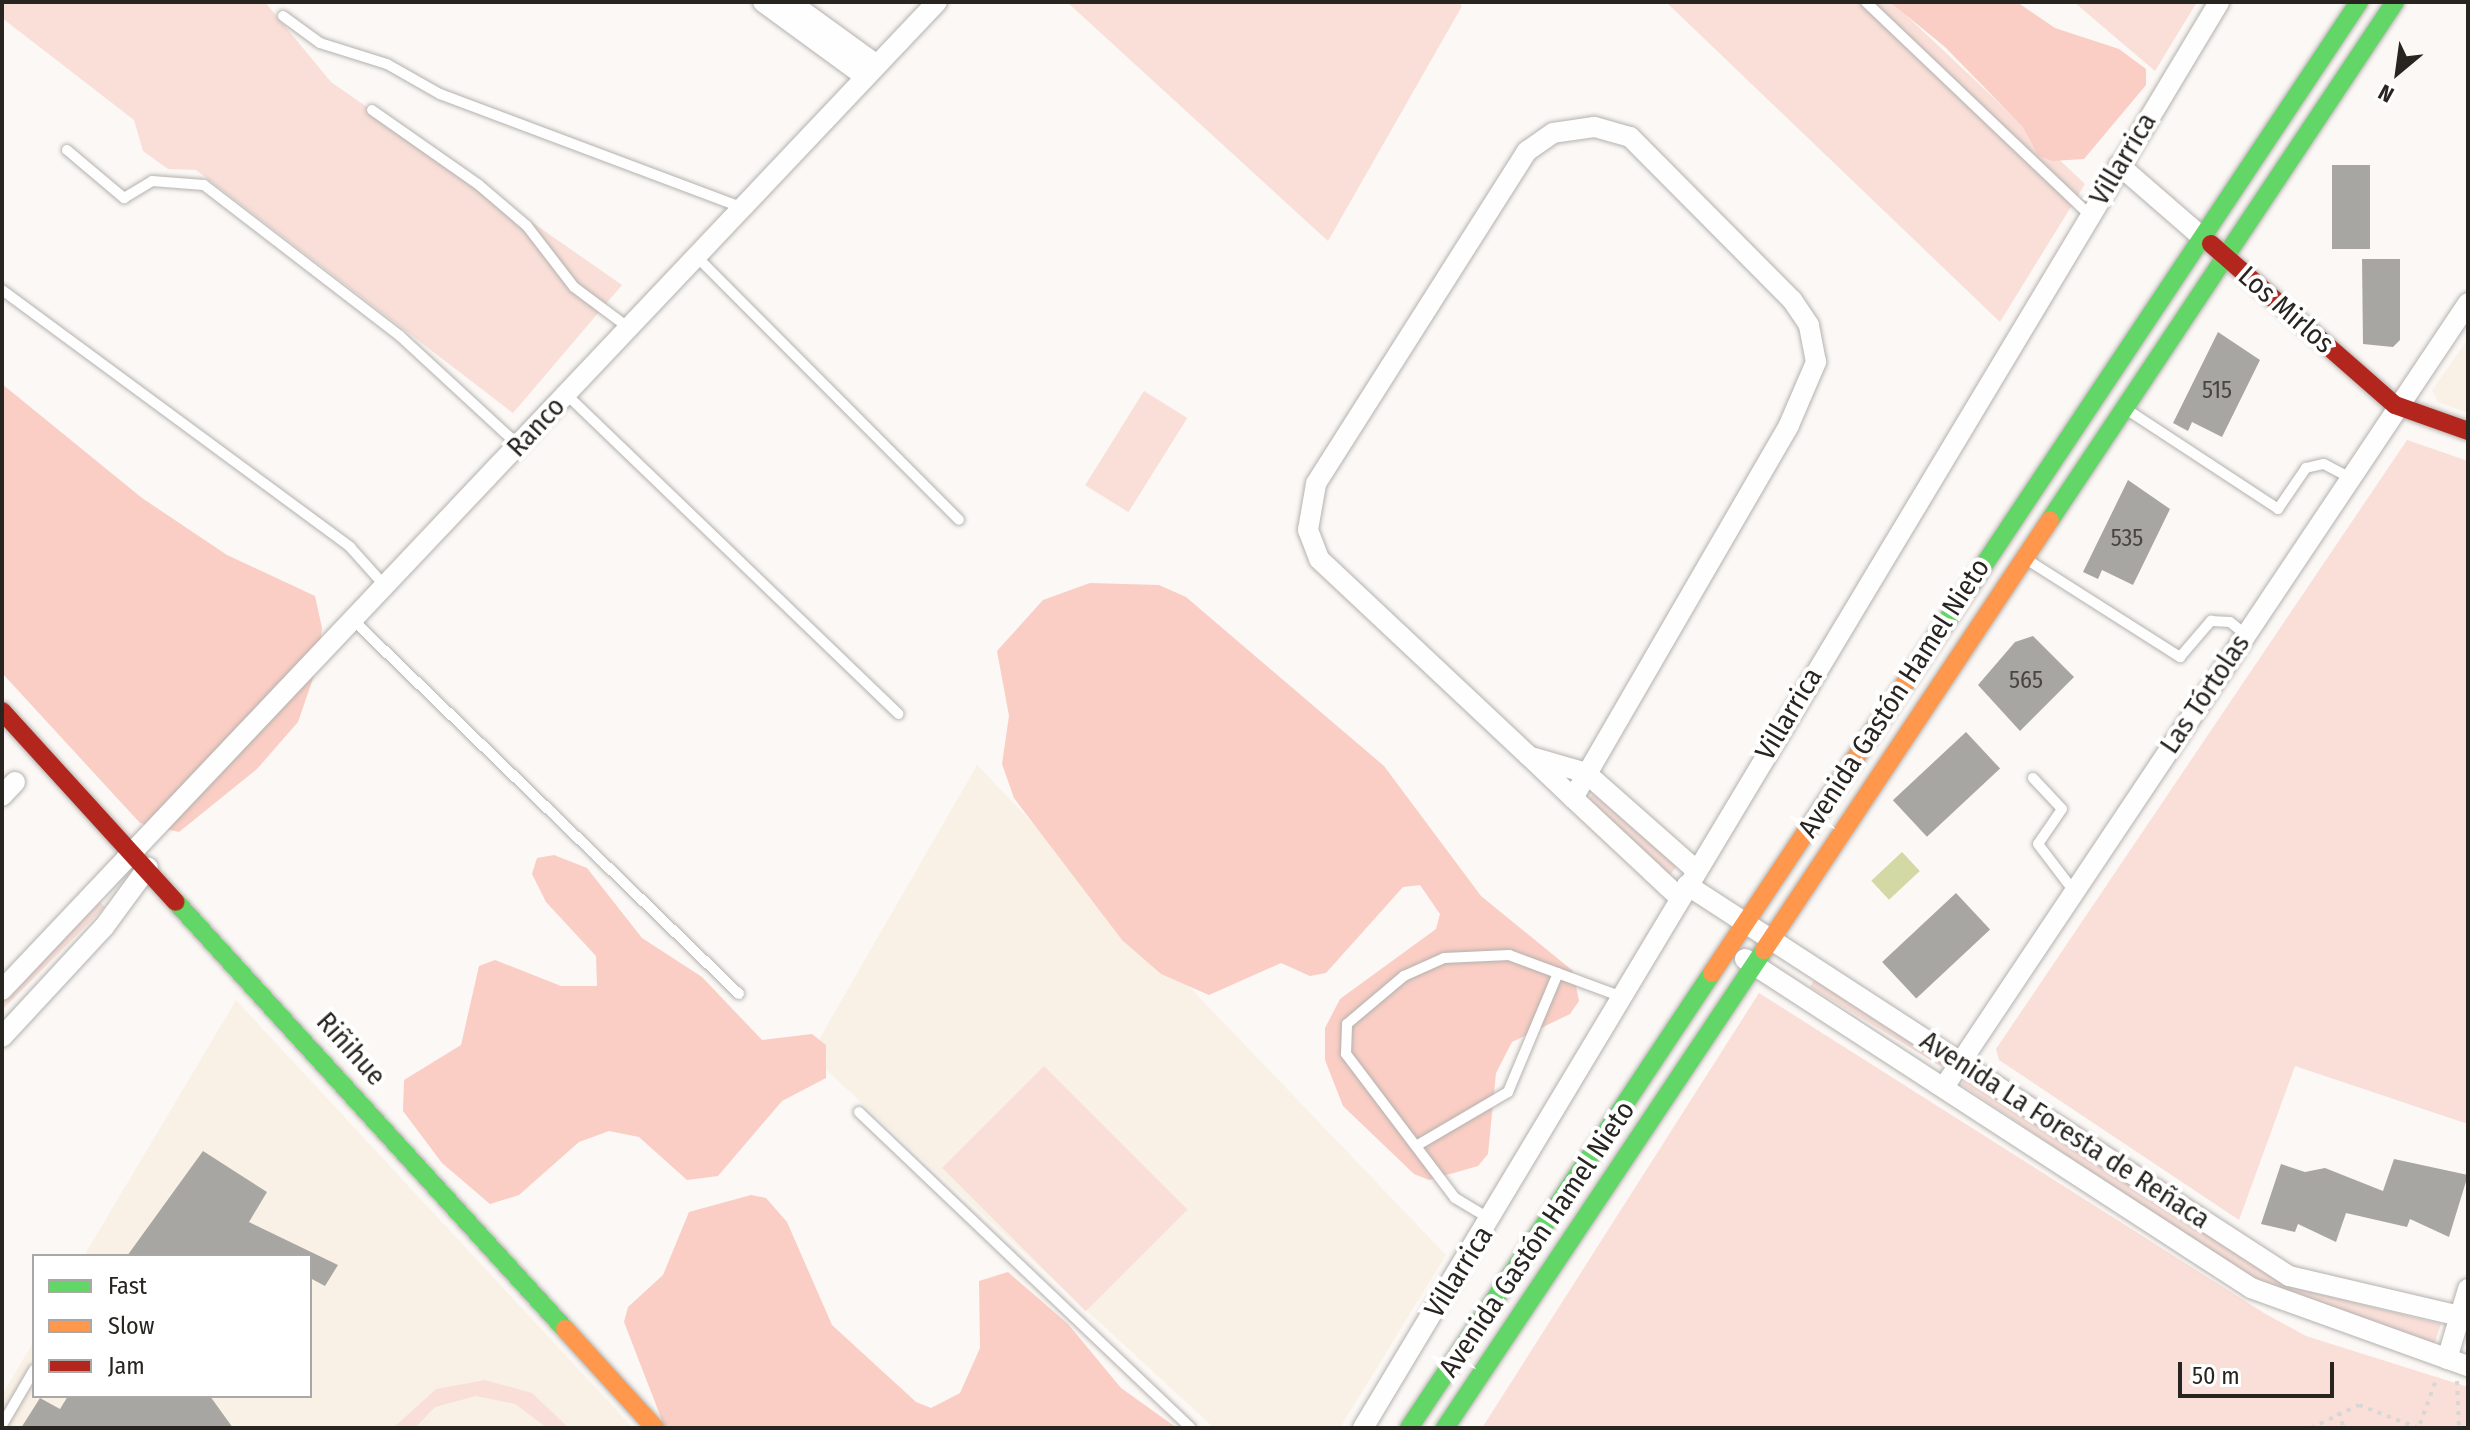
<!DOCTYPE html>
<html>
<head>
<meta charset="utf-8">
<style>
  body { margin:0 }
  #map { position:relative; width:2470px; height:1430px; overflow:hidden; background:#fbf8f5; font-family:"Fira Sans Condensed",sans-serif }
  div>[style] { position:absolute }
  .built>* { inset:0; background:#faf1e6 }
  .green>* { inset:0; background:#f9dfd8; transform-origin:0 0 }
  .forest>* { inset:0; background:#facec4 }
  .water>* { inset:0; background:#d2d9a5; transform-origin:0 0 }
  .building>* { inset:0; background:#a8a6a3; transform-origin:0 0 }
  .path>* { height:4px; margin-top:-2px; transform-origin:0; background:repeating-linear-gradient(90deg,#d8d7d6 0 4px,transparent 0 10px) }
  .roads { filter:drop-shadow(0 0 2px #b4b1ae) drop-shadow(0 0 2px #b4b1ae) }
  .lane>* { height:10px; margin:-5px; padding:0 5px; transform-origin:5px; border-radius:5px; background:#fefefe }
  .street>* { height:20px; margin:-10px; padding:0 10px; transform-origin:10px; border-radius:10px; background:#fefefe }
  .fast>* { height:18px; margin:-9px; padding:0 9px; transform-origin:9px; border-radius:9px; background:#63d668 }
  .slow>* { height:18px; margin:-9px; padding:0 9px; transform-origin:9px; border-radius:9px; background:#ff974d }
  .jam>* { height:18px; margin:-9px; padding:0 9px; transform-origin:9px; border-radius:9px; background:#b3261e }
  span { translate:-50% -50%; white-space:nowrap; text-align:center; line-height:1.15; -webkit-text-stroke:8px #fff; paint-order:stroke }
  .number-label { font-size:24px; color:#484542 }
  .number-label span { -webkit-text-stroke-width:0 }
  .street-label { font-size:28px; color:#282521 }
  .frame { position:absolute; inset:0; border:4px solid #282521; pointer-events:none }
  .legend { position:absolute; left:32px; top:1254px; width:280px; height:144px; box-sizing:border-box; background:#fff; border:2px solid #a9a8a6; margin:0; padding:10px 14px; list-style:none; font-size:24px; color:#282521 }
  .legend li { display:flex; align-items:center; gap:16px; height:40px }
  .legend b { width:40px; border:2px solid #a9a8a6 }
  .north { position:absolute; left:2358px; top:32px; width:80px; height:80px; -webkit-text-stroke:6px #fff; paint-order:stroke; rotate:209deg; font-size:22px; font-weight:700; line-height:32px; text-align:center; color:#282521 }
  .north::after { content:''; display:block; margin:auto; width:28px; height:36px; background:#282521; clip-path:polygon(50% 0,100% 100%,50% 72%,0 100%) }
  .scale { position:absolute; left:2178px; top:1362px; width:156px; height:36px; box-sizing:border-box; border:4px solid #282521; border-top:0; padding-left:10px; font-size:24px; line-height:28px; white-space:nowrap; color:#282521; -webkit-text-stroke:6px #fff; paint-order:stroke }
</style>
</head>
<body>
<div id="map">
  <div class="built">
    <div style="clip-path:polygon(2468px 339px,2468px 413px,2438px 402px,2432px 390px)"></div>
    <div style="clip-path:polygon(977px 765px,1446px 1255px,1340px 1428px,1214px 1428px,810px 1055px)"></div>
    <div style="clip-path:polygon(236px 1000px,633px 1428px,2px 1428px,2px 1395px,34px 1341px,34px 1396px,310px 1396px,310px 1256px,84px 1256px)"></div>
  </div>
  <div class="green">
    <div style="clip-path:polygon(2px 2px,265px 2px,331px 82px,622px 285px,513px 413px,196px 170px,168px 169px,143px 151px,134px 120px,2px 18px)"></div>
    <div style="clip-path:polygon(1067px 2px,1458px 2px,1462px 6px,1328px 241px)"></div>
    <div style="clip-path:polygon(1666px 2px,1892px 2px,2085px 184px,2000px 322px)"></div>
    <div style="clip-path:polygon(2074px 2px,2197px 2px,2155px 71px)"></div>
    <div style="left:1144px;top:391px;width:51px;height:111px;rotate:32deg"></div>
    <div style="clip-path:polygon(2407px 440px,2468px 461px,2468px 1124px,2295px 1066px,2239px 1220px,1999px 1060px,1996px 1049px)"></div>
    <div style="left:1593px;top:794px;width:111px;height:11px;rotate:41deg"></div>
    <div style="left:100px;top:902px;width:7px;height:145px;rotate:45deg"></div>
    <div style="clip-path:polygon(1814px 980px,1941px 1063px,1942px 1067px,1810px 987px)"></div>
    <div style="clip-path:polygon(1759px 993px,2264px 1313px,2306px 1336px,2468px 1387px,2468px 1428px,1482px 1428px)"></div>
    <div style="left:1044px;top:1066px;width:203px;height:144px;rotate:45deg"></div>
    <div style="clip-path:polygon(1966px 1077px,2284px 1285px,2441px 1324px,2434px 1345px,2276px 1291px,2227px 1263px,1962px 1085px)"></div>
    <div style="clip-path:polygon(485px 1380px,532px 1393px,569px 1428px,547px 1428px,515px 1404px,476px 1396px,435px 1407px,415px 1428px,393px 1428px,436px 1389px)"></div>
  </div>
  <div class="forest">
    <div style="clip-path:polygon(1890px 2px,2017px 2px,2055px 28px,2119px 49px,2146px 69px,2146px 85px,2084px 159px,2052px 161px,2038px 155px,2023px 127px,1945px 47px)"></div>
    <div style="clip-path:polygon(2px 384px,142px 498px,227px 555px,315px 596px,322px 628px,318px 664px,298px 722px,257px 769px,179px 832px,140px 823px,2px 673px)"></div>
    <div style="clip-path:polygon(1090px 583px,1159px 585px,1186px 597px,1384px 766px,1481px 896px,1573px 971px,1579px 1001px,1570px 1014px,1512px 1042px,1496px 1073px,1488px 1154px,1478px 1166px,1429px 1180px,1414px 1174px,1343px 1106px,1325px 1060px,1325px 1028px,1340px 999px,1436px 929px,1440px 914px,1420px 885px,1403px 887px,1326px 973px,1310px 976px,1281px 963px,1209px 995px,1161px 974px,1122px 940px,1014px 798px,1002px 764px,1009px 716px,997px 651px,1043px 600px)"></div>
    <div style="clip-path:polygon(554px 855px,587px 868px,642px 938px,702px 977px,762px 1040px,812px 1034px,826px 1045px,826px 1078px,782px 1101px,718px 1176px,687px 1180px,639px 1137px,609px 1131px,579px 1142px,519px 1195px,490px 1204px,442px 1163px,403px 1111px,404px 1080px,461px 1045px,479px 966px,495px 960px,561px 986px,597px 986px,596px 956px,546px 902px,532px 874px,537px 858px)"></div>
    <div style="clip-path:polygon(751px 1195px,766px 1198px,787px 1222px,832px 1325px,916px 1402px,931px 1408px,960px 1393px,980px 1348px,979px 1281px,1008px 1272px,1068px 1324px,1121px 1388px,1177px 1428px,665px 1428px,624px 1322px,628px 1307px,663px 1275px,689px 1212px)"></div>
  </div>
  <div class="water">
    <div style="left:1902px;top:852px;width:26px;height:42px;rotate:47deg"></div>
  </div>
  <div class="building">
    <div style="left:2332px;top:165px;width:38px;height:84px"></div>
    <div style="clip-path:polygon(2362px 259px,2400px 259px,2400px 340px,2393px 347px,2363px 344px)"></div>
    <div style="clip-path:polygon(2218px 332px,2260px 360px,2222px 437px,2192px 422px,2188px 431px,2173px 423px)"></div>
    <div style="clip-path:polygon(2128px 480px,2170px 509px,2133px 585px,2102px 570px,2098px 579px,2083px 572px)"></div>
    <div style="clip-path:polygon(2033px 636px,2074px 677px,2020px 731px,1978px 685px,2015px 642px)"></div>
    <div style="left:1966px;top:732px;width:50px;height:100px;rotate:47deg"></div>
    <div style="left:1956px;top:893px;width:50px;height:101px;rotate:47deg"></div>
    <div style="clip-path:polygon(203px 1151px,267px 1192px,249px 1222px,338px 1265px,325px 1286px,310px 1278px,310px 1256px,127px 1256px)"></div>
    <div style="clip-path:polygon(2394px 1159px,2468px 1175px,2449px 1237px,2410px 1219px,2407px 1227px,2346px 1213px,2336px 1242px,2298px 1224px,2295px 1232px,2261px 1224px,2281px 1164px,2305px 1172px,2325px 1168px,2383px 1191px)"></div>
    <div style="clip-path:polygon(68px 1396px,210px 1396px,233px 1428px,21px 1428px,40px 1398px,60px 1409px)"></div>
  </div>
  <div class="path">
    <div style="left:2457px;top:1381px;width:47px;rotate:87.6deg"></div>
    <div style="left:2338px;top:1412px;width:17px;rotate:69deg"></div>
    <div style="left:2420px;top:1424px;width:50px;rotate:-70.1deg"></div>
    <div style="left:2311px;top:1428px;width:53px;rotate:-25.6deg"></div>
    <div style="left:2359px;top:1405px;width:63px;rotate:21.3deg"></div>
  </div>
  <div class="roads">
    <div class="lane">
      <div style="left:1866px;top:2px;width:308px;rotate:43.6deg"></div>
      <div style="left:283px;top:16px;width:46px;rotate:36.1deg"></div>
      <div style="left:320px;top:43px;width:70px;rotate:17.4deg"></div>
      <div style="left:387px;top:64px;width:61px;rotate:29.5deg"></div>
      <div style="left:440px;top:94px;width:324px;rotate:20.6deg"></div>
      <div style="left:372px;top:110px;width:131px;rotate:35deg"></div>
      <div style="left:479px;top:185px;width:63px;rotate:40.5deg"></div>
      <div style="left:527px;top:226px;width:77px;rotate:52.4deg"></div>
      <div style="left:574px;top:287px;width:69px;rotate:36.7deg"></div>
      <div style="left:67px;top:150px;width:75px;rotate:40.1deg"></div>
      <div style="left:124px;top:198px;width:33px;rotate:-31deg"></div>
      <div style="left:152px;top:181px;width:52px;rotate:4.4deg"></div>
      <div style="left:204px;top:185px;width:247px;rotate:37.6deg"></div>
      <div style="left:400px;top:336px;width:162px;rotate:42.7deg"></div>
      <div style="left:697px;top:257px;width:371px;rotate:45.1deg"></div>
      <div style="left:2px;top:290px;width:433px;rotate:36.4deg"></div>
      <div style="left:350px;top:547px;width:52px;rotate:48.1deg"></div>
      <div style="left:567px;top:395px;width:460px;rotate:43.9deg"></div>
      <div style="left:2126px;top:409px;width:182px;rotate:33.3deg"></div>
      <div style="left:2278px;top:509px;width:50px;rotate:-55.7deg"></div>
      <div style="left:2306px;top:468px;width:18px;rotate:-13deg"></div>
      <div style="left:2324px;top:464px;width:27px;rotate:28deg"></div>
      <div style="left:2026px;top:559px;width:183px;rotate:32.5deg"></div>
      <div style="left:2180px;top:657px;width:48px;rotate:-49.3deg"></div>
      <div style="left:2211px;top:621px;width:19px;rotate:3deg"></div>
      <div style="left:2230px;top:622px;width:19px;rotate:39deg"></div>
      <div style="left:354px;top:621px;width:536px;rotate:44.09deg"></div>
      <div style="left:2033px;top:778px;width:42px;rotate:46.9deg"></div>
      <div style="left:2062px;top:809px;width:42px;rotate:124.4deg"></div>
      <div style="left:2038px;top:844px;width:58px;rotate:52.7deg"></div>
      <div style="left:859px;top:1112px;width:458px;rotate:43.6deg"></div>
      <div style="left:1416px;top:1146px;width:107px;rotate:-30.4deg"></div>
      <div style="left:1508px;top:1092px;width:129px;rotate:-67.2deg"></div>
      <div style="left:1490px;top:1219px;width:41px;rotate:-149deg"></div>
      <div style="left:1455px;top:1198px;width:181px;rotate:-127.1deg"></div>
      <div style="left:1346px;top:1054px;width:30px;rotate:-88deg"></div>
      <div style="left:1347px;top:1024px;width:75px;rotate:-40.1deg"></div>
      <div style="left:1404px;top:976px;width:44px;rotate:-24.2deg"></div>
      <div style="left:1444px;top:958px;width:65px;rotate:-2.6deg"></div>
      <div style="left:1509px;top:955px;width:117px;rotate:20.4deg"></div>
      <div style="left:2px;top:1425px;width:64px;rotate:-59.8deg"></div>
    </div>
    <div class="street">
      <div style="left:763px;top:2px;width:127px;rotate:36.1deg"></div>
      <div style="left:790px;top:2px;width:107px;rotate:35.9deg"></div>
      <div style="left:2119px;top:165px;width:111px;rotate:41deg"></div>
      <div style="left:1535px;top:758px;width:53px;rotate:16.4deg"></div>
      <div style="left:1586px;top:773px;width:145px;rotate:41.4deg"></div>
      <div style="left:2px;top:796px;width:19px;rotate:-47deg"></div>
      <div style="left:1573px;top:798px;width:431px;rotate:-59.9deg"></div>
      <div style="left:1789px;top:425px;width:69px;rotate:-66.8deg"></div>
      <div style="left:1816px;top:362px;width:38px;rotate:-101deg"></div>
      <div style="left:1809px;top:325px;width:30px;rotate:-124deg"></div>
      <div style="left:1792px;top:300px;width:230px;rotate:-134.8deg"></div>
      <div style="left:1630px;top:137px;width:37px;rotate:-164deg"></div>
      <div style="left:1594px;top:127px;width:41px;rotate:171.7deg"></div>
      <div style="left:1553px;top:133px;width:32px;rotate:145deg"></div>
      <div style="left:1527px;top:151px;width:394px;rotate:122.4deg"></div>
      <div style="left:1316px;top:484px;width:47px;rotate:99.9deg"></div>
      <div style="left:1308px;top:530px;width:31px;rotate:69deg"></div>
      <div style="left:1319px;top:559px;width:287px;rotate:43.2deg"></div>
      <div style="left:1528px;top:755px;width:62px;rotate:43.7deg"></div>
      <div style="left:1573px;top:798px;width:108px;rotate:43.1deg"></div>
      <div style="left:1652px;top:872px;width:37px;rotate:43deg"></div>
      <div style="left:1687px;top:885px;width:718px;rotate:33deg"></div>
      <div style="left:2289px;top:1276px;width:184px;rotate:13.2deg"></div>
      <div style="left:1745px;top:959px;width:604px;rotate:33.03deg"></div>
      <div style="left:2251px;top:1288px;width:231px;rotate:19.8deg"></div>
      <div style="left:2px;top:990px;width:1360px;rotate:-46.58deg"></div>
      <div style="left:2px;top:1037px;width:150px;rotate:-47.2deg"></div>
      <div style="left:104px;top:927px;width:74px;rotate:-53.7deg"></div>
      <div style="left:1944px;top:1087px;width:943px;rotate:-56.24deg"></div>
      <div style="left:2447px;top:1359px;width:73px;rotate:-73.3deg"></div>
      <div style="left:1363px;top:1428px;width:1663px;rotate:-59.02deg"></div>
    </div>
    <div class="fast">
      <div style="left:2050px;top:520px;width:622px;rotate:-56.34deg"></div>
      <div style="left:1918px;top:664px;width:795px;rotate:-56.33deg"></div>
      <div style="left:176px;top:902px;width:578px;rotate:47.67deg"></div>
      <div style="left:1409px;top:1428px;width:547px;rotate:-56.34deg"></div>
      <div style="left:1445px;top:1428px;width:575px;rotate:-56.28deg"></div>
    </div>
    <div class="slow">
      <div style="left:1764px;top:950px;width:516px;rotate:-56.37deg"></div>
      <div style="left:1712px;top:973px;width:371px;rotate:-56.3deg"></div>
      <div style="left:565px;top:1329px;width:134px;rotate:47.7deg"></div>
    </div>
    <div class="jam">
      <div style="left:2211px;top:244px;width:244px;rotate:41.2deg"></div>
      <div style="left:2395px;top:405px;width:77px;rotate:19.6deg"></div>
      <div style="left:2px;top:711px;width:258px;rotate:47.7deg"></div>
    </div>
  </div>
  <div class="number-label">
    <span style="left:2217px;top:391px">515</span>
    <span style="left:2127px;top:539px">535</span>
    <span style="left:2026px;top:681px">565</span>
  </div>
  <div class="street-label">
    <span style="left:2123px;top:159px;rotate:-59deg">Villarrica</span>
    <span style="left:2286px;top:310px;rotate:41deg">Los Mirlos</span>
    <span style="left:536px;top:427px;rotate:-47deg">Ranco</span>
    <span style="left:2205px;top:694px;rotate:-56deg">Las Tórtolas</span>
    <span style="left:1894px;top:698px;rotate:-57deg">Avenida Gastón Hamel Nieto</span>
    <span style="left:1789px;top:714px;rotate:-59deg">Villarrica</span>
    <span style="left:351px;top:1049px;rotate:48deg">Riñihue</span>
    <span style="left:2065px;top:1130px;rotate:33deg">Avenida La Foresta de Reñaca</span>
    <span style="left:1537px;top:1239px;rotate:-56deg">Avenida Gastón Hamel Nieto</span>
    <span style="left:1459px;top:1272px;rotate:-58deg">Villarrica</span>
  </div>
  <div class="frame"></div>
  <ul class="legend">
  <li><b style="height:10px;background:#63d668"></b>Fast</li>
  <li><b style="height:10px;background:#ff974d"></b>Slow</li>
  <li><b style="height:10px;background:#b3261e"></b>Jam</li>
  </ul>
  <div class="north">N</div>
  <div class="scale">50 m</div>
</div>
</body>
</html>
